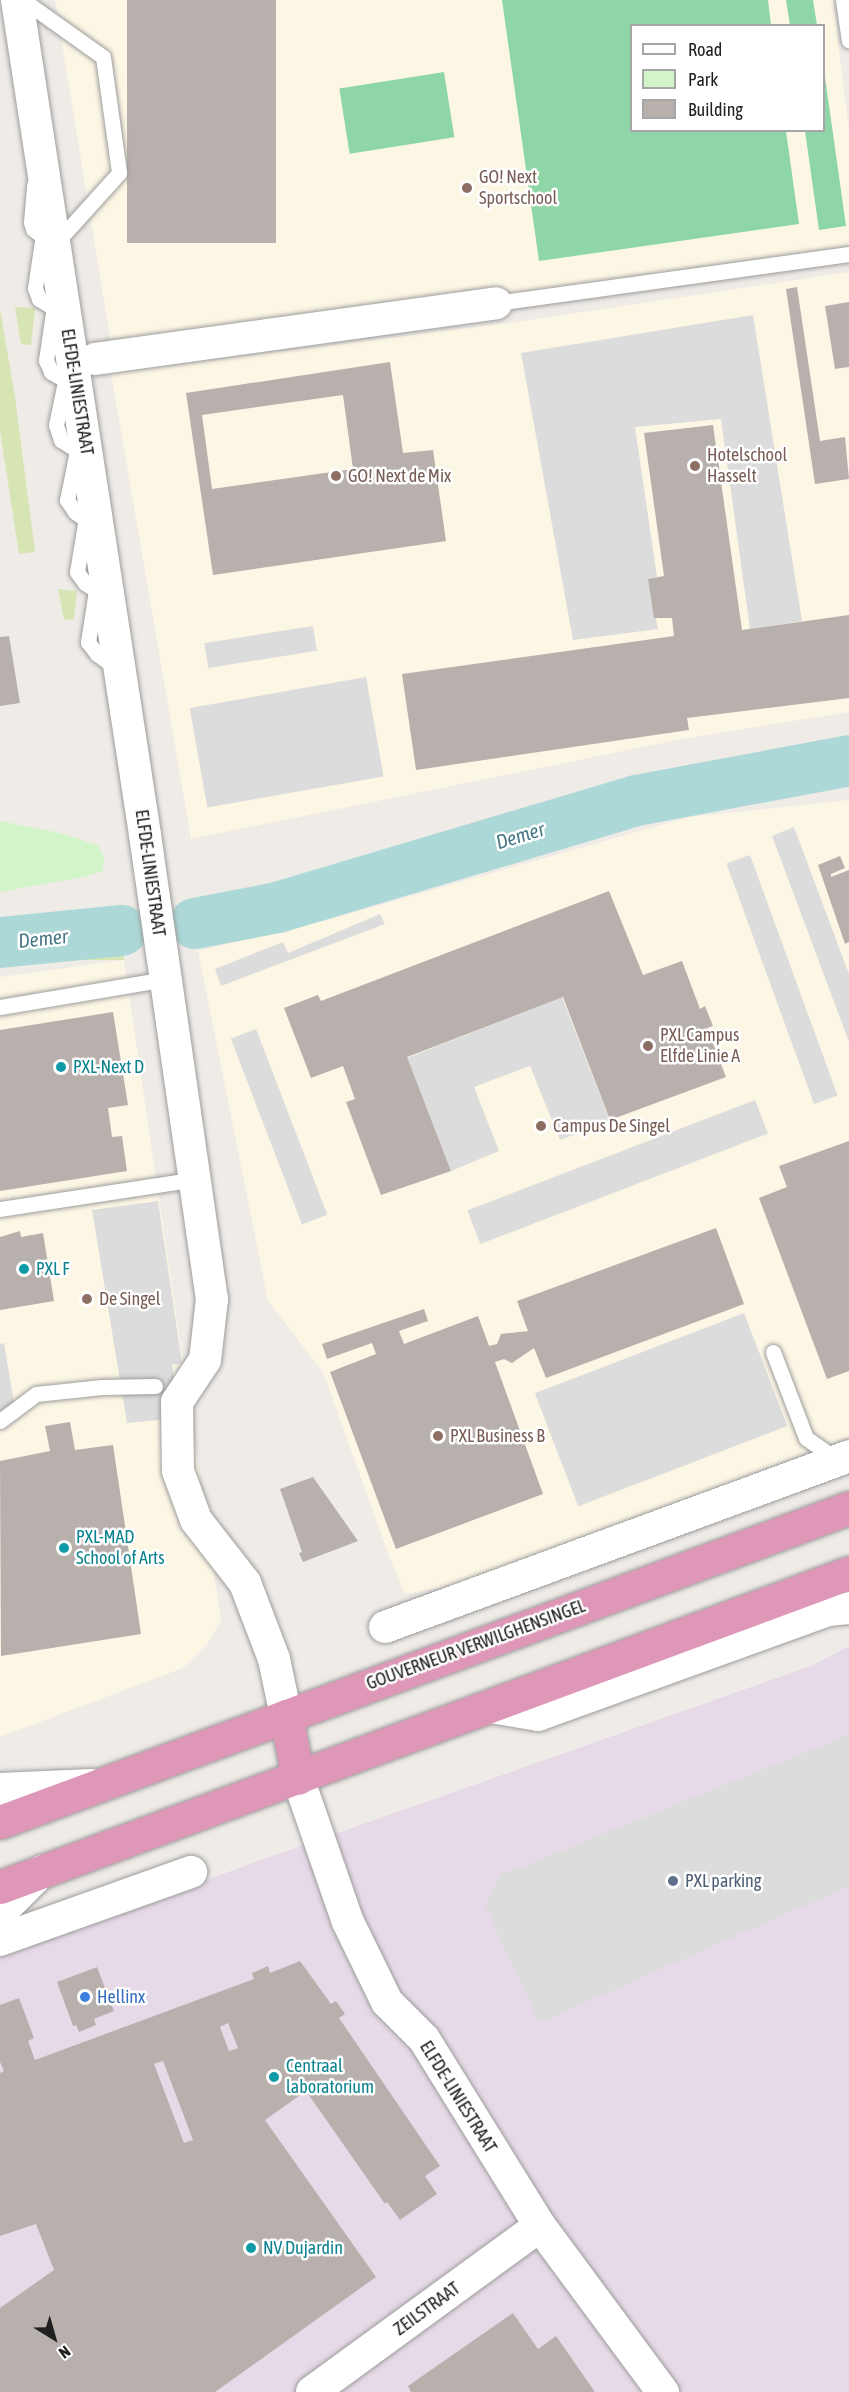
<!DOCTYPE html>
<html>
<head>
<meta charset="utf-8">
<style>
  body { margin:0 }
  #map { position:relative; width:849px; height:2392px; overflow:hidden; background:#efebe7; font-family:"Asap Condensed",sans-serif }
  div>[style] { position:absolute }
  .industrial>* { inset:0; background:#e7dae8 }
  .education>* { inset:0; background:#fcf6e4 }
  .grass>* { inset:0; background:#d7e4b3; transform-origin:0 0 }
  .park>* { inset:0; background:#d1f4c9 }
  .pitch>* { inset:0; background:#8ed6a7; transform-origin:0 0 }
  .parking>* { inset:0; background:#dcdcdc; transform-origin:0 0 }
  .river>* { height:51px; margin:-25.5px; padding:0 25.5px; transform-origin:25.5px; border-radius:25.5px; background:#acd8d7 }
  .building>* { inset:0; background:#b8b0ad; transform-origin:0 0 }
  .roads { filter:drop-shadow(0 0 2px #9d9d9d) drop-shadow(0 0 2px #9d9d9d) }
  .lane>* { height:15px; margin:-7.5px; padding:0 7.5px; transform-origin:7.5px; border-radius:7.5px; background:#fff }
  .street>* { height:32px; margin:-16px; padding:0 16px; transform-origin:16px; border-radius:16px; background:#fff }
  .highway>* { height:33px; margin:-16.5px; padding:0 16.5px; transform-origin:16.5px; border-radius:16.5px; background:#de97b7 }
  .dots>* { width:16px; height:16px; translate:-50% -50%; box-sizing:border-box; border:3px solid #fff; border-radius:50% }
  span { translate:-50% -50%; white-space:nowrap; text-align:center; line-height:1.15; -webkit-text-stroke:5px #fff; paint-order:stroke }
  .education-label { font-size:18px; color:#785e54 }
  .left { translate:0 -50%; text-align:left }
  .street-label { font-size:18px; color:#202020 }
  .culture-label { font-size:18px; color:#0d838f }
  .service-label { font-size:18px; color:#4e5e75 }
  .shop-label { font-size:18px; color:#366cbe }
  .water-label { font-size:20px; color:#487888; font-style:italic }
  .legend { position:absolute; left:630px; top:24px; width:195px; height:108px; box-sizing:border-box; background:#fff; border:2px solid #a6a6a6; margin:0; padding:8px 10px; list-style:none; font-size:18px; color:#202020 }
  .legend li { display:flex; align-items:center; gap:12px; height:30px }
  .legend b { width:30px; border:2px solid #a6a6a6 }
  .north { position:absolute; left:24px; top:2308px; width:60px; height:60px; -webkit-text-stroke:4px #fff; paint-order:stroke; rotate:143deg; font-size:16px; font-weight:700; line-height:24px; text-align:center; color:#202020 }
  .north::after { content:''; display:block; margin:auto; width:21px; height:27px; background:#202020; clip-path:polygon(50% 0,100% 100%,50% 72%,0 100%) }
</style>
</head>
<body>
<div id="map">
  <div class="industrial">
    <div style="clip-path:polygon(849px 1646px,849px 2392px,0 2392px,0 1956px,250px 1864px,811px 1666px)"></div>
  </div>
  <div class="education">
    <div style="clip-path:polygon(evenodd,55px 0,833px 0,849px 130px,849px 246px,112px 350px,55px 0,632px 26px,824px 26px,824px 130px,632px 130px,632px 26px)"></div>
    <div style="clip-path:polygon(849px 272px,849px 712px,682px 739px,191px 839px,111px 373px,516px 322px)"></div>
    <div style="clip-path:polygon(849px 800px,849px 1437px,455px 1585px,405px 1594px,392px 1564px,323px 1372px,268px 1301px,198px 951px,320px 922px,689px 817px)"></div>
    <div style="clip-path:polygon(124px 960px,221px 1621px,208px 1643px,183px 1668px,0 1737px,0 977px)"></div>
  </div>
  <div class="grass">
    <div style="clip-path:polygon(15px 307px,35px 308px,31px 345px,21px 344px)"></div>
    <div style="clip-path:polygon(0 309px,15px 397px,35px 552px,19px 554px,0 431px)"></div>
    <div style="clip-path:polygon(58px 589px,77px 591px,74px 619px,64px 620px)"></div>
    <div style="left:124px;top:947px;width:13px;height:94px;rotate:90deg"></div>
  </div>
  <div class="park">
    <div style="clip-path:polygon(0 821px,60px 833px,97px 845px,104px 857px,103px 871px,88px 876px,0 892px)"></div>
  </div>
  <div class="pitch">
    <div style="clip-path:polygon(502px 0,768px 0,771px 25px,632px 26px,632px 130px,786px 131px,799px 224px,539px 261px)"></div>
    <div style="clip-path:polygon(786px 0,813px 0,817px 25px,790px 25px)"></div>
    <div style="clip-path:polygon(824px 70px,846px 226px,819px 230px,805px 131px,824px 130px)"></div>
    <div style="left:444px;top:72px;width:66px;height:106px;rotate:81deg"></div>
  </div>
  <div class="parking">
    <div style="clip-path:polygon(753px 315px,802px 621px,750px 629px,721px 419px,635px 427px,657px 577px,648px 579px,658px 629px,573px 640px,521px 353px)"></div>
    <div style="left:313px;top:626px;width:25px;height:110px;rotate:81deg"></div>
    <div style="left:366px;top:677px;width:101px;height:179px;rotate:80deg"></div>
    <div style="clip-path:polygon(794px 827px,849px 974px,849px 1042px,772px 836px)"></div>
    <div style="left:750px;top:855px;width:256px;height:25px;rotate:70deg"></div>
    <div style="clip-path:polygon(380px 914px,385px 924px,221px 986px,215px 969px,283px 942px,288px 953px)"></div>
    <div style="clip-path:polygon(562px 997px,610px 1121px,560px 1140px,530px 1066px,474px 1087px,499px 1151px,451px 1171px,407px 1058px)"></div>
    <div style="left:256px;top:1029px;width:199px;height:27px;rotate:69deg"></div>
    <div style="left:755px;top:1100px;width:36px;height:308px;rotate:69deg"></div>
    <div style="clip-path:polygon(158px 1201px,182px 1363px,172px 1365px,180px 1418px,127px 1423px,92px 1210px)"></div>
    <div style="left:744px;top:1313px;width:121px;height:224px;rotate:69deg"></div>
    <div style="clip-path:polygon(4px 1343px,14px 1403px,0 1415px,0 1344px)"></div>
    <div style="clip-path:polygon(849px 1735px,849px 1886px,539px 2023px,485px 1905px,501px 1875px)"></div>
  </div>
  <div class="river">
    <div style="left:194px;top:923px;width:85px;rotate:-10.9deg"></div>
    <div style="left:277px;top:907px;width:375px;rotate:-16.6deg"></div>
    <div style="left:636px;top:800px;width:217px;rotate:-10.6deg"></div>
    <div style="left:0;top:942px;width:122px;rotate:-5.7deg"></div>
  </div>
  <div class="building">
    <div style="left:127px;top:0;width:149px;height:243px"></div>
    <div style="clip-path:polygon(797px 287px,820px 441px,845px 437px,849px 479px,815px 484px,786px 289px)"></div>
    <div style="clip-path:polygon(849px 302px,849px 367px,835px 369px,825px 306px)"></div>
    <div style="clip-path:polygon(evenodd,390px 362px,403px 453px,433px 450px,446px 541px,213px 575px,186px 393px,390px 362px,343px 395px,353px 469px,212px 489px,202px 415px,343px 395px)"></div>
    <div style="clip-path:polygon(713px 425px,742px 630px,849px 615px,849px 698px,687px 718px,689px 730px,416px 770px,402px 674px,674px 636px,672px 618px,654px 618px,648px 579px,664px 576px,644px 433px)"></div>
    <div style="clip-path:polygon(9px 636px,20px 703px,0 706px,0 637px)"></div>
    <div style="clip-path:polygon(840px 856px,845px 868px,831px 874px,831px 877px,849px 870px,849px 942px,845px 944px,818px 865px)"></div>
    <div style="clip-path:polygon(609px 891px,643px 975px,682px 961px,700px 1009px,705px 1006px,713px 1026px,707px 1028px,726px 1077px,610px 1120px,563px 997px,407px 1057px,451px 1171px,381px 1195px,346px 1102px,355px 1099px,343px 1066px,311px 1078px,284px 1008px,318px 995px,321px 1001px)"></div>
    <div style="clip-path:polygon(113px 1012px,128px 1105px,108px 1108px,112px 1137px,122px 1136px,127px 1171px,0 1191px,0 1030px)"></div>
    <div style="clip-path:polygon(849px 1141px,849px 1371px,827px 1379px,759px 1198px,787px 1187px,779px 1166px)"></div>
    <div style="clip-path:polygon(716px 1228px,744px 1304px,546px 1378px,534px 1348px,512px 1363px,504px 1359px,495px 1362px,543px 1494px,396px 1549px,330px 1372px,376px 1354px,372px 1343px,327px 1359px,322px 1344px,424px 1309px,428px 1321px,399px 1331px,404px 1344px,478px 1316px,489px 1346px,497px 1344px,501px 1334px,528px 1331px,517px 1301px)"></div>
    <div style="clip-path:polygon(20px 1231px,21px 1237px,43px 1233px,54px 1301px,0 1310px,0 1237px)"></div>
    <div style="clip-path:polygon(70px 1422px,75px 1450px,113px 1445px,141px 1634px,1px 1656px,0 1461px,50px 1451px,45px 1426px)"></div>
    <div style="clip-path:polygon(313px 1477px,358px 1541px,303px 1562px,299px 1553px,302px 1552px,280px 1489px)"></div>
    <div style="clip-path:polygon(evenodd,300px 1961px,331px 2004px,336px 2001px,345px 2014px,339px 2018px,440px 2166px,425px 2176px,437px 2194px,400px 2220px,387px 2202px,385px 2204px,306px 2091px,265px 2120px,376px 2277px,215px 2392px,0 2392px,0 2308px,54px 2270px,36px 2224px,0 2236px,0 2073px,4px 2071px,0 2062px,0 2005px,19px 1998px,34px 2038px,28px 2041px,35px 2060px,254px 1979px,252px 1973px,268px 1966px,270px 1973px,300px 1961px,228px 2023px,238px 2048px,229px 2051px,220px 2027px,228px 2023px,300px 1961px,163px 2061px,193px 2140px,184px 2143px,154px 2064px,163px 2061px)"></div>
    <div style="clip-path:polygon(97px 1967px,114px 2011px,94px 2019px,96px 2025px,79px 2032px,76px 2025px,73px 2026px,57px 1982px)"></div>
    <div style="clip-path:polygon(513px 2313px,538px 2349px,556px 2336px,595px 2392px,411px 2392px,408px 2386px)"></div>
  </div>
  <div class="roads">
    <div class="lane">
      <div style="left:23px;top:0;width:98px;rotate:35.5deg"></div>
      <div style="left:103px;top:57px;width:117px;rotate:82.1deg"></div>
      <div style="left:119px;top:173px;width:97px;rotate:132.1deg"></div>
      <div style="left:54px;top:245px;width:26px;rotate:-143deg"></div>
      <div style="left:33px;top:229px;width:7px;rotate:-106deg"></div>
      <div style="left:31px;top:222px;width:38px;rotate:-85deg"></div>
      <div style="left:843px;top:0;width:41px;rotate:81.7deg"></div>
      <div style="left:43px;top:234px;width:55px;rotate:98.4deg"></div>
      <div style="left:35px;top:288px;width:12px;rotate:70deg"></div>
      <div style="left:39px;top:299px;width:25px;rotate:32deg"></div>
      <div style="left:496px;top:303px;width:356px;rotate:-7.9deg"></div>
      <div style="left:54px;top:306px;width:55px;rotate:98.4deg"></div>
      <div style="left:46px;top:360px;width:13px;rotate:67deg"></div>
      <div style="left:51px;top:372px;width:28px;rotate:30deg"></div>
      <div style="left:66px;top:377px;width:49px;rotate:101.8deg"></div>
      <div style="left:56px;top:425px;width:16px;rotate:72deg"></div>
      <div style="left:61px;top:440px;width:31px;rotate:33deg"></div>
      <div style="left:77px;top:451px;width:50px;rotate:101.5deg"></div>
      <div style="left:67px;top:500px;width:14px;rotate:56deg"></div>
      <div style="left:75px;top:512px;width:19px;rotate:35deg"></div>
      <div style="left:87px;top:512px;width:61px;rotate:99.5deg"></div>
      <div style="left:77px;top:572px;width:14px;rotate:54deg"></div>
      <div style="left:85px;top:583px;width:22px;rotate:34deg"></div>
      <div style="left:97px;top:584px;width:59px;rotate:98.8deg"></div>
      <div style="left:88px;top:642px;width:15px;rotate:53deg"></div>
      <div style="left:97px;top:654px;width:26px;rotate:36deg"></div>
      <div style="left:0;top:1007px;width:168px;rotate:-9.6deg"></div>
      <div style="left:0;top:1209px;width:197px;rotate:-8.7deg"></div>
      <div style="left:773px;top:1352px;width:92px;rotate:69deg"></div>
      <div style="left:806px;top:1438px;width:39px;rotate:35deg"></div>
      <div style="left:0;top:1421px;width:45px;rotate:-36.9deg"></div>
      <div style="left:36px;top:1394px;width:66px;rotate:-6.1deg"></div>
      <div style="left:102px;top:1387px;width:53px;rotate:-1.1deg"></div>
    </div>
    <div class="street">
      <div style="left:17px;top:0;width:845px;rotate:81.28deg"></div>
      <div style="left:145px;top:835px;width:469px;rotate:81.8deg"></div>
      <div style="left:212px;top:1299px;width:61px;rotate:96.5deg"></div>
      <div style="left:205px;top:1360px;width:50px;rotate:123.7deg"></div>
      <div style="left:177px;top:1402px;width:69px;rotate:89.2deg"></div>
      <div style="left:178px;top:1471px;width:52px;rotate:69.8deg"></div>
      <div style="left:196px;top:1520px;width:80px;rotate:52.1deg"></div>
      <div style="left:245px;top:1583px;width:81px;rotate:69.1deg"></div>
      <div style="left:274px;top:1659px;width:58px;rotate:78.1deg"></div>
      <div style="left:95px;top:359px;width:405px;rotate:-7.9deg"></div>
      <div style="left:385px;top:1627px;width:495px;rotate:-20.2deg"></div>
      <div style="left:491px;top:1707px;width:48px;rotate:9.7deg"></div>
      <div style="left:538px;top:1715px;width:308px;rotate:-19.9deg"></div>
      <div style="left:828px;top:1610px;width:21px;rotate:-5deg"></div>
      <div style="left:298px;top:1778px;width:152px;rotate:70.9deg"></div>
      <div style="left:348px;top:1922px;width:89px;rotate:64deg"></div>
      <div style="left:387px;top:2002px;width:52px;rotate:45deg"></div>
      <div style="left:424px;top:2039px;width:220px;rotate:58.2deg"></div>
      <div style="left:540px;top:2226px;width:207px;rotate:53.5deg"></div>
      <div style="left:0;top:1789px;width:91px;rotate:-2.5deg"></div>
      <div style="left:0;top:1913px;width:59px;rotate:-45deg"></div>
      <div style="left:0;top:1940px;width:203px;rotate:-19.6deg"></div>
      <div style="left:312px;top:2392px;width:282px;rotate:-36.1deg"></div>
    </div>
    <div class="highway">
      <div style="left:286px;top:1716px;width:63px;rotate:79deg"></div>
      <div style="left:0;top:1822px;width:905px;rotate:-20.3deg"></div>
      <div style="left:0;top:1887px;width:905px;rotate:-20.3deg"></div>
    </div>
  </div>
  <div class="dots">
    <div style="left:467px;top:188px;background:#8d6e63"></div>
    <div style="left:695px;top:466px;background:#8d6e63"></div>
    <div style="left:336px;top:476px;background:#8d6e63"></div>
    <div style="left:648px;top:1046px;background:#8d6e63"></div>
    <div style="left:61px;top:1067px;background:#0f9aa8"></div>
    <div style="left:541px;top:1126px;background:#8d6e63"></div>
    <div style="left:24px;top:1269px;background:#0f9aa8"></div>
    <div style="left:87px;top:1299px;background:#8d6e63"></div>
    <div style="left:438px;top:1436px;background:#8d6e63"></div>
    <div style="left:64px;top:1548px;background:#0f9aa8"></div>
    <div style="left:673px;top:1881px;background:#5c6f8a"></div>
    <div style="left:85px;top:1997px;background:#3f7fe0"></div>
    <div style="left:274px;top:2077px;background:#0f9aa8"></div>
    <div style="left:251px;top:2248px;background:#0f9aa8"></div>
  </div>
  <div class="education-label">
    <span class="left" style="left:479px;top:188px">GO! Next<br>Sportschool</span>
    <span class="left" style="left:707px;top:466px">Hotelschool<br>Hasselt</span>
    <span class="left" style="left:348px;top:476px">GO! Next de Mix</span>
    <span class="left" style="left:660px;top:1046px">PXL Campus<br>Elfde Linie A</span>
    <span class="left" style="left:553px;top:1126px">Campus De Singel</span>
    <span class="left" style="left:99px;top:1299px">De Singel</span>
    <span class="left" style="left:450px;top:1436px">PXL Business B</span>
  </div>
  <div class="street-label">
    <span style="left:77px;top:392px;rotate:81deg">ELFDE-LINIESTRAAT</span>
    <span style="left:150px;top:873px;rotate:82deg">ELFDE-LINIESTRAAT</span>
    <span style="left:476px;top:1645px;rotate:-20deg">GOUVERNEUR VERWILGHENSINGEL</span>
    <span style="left:458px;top:2097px;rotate:58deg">ELFDE-LINIESTRAAT</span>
    <span style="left:427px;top:2309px;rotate:-36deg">ZEILSTRAAT</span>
  </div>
  <div class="culture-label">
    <span class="left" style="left:73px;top:1067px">PXL-Next D</span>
    <span class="left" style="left:36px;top:1269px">PXL F</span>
    <span class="left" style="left:76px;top:1548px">PXL-MAD<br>School of Arts</span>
    <span class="left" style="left:286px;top:2077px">Centraal<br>laboratorium</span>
    <span class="left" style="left:263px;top:2248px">NV Dujardin</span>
  </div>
  <div class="service-label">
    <span class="left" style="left:685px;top:1881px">PXL parking</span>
  </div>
  <div class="shop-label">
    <span class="left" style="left:97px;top:1997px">Hellinx</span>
  </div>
  <div class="water-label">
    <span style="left:520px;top:835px;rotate:-17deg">Demer</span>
    <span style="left:43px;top:938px;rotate:-6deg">Demer</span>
  </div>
  <ul class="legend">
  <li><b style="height:8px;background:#fff"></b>Road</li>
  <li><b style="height:16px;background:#d1f4c9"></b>Park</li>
  <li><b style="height:16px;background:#b8b0ad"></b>Building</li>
  </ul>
  <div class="north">N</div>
</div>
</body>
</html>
